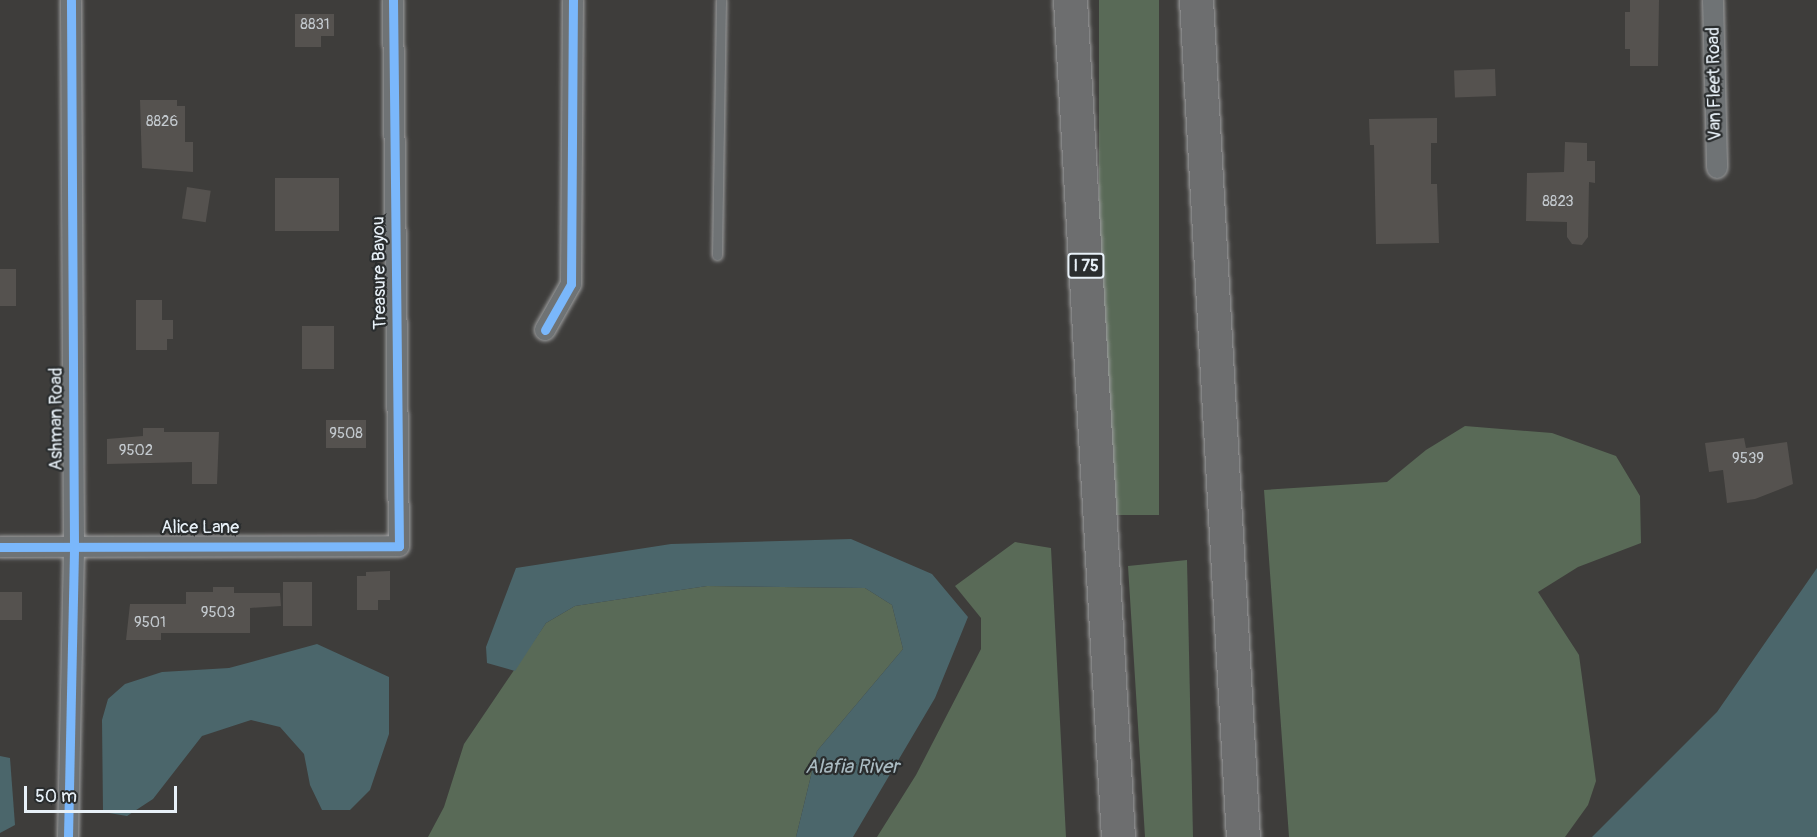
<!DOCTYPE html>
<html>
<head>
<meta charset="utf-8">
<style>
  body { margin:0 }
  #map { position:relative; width:1817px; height:837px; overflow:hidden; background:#3e3d3b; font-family:Pangolin,sans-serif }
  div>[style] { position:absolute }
  .green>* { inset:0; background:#596a57; transform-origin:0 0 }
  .water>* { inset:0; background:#4b666b }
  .building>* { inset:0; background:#55524f; transform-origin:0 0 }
  .roads { filter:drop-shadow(0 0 2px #9e9fa0) drop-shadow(0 0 2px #9e9fa0) }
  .service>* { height:9px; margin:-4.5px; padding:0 4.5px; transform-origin:4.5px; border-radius:4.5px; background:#6f7375 }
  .minor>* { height:20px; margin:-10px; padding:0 10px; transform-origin:10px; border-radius:10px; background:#6f7375 }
  .motorway>* { height:33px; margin:-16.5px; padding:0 16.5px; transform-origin:16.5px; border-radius:16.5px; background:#6d6e6f }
  .cycleway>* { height:9px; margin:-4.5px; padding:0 4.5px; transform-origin:4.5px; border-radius:4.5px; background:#7ab7fb }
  span { translate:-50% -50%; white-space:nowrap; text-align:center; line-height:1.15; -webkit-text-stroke:4.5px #2a2d2e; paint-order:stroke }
  .number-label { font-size:15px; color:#c3c9ce }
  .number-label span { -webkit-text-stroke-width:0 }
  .shield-label span { padding:2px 4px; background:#2a2d2e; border:2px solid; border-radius:4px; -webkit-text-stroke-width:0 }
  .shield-label { font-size:16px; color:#e8f1f8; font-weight:700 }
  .street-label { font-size:18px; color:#e8f1f8 }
  .water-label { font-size:20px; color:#aabbc2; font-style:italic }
  .scale { position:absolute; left:24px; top:786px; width:153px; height:27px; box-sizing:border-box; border:3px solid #e8f1f8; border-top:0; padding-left:8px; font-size:18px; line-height:21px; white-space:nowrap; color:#e8f1f8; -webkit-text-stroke:4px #2a2d2e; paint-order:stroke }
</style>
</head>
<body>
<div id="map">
  <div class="green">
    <div style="left:1099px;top:0;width:60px;height:515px"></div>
    <div style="clip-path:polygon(1465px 426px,1552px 433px,1616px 456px,1640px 496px,1641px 543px,1578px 567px,1538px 592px,1579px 655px,1596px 781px,1588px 805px,1565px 837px,1289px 837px,1264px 490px,1387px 482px,1426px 450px)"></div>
    <div style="clip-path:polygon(1015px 542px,1051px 548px,1066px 837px,877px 837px,916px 775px,981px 649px,981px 618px,955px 586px)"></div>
    <div style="clip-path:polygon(1187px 560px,1193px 837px,1145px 837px,1128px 566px)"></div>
    <div style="clip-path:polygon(707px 586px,865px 588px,892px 605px,903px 649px,817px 751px,796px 837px,428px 837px,444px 807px,464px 744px,546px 623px,575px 606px)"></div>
  </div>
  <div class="water">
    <div style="clip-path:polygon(851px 539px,932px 574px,968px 617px,935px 698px,853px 837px,796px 837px,817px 751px,903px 649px,892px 605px,865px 588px,707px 586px,575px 606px,546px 623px,515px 671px,487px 663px,486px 647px,516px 568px,671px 544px)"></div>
    <div style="clip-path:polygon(1817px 568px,1817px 837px,1592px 837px,1717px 712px)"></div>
    <div style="clip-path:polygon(317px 644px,389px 677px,389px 734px,370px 790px,350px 810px,322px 810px,310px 785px,304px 754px,280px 727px,251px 720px,202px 736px,153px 799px,127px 816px,103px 812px,102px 720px,108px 699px,125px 684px,162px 672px,229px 668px)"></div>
    <div style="clip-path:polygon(0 756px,10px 758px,15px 825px,0 833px)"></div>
  </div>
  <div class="building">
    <div style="clip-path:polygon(1630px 0,1659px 0,1658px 66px,1630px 66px,1630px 49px,1625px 49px,1625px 12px,1630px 12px)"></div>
    <div style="clip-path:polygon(295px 14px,334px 14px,334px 36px,321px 36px,321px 47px,295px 47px)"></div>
    <div style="left:1495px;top:69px;width:27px;height:41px;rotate:88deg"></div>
    <div style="clip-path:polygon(140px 100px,177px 100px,177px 106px,185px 106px,185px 142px,193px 142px,193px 172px,142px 168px)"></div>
    <div style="clip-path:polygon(1437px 118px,1437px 143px,1431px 143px,1431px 184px,1437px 184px,1439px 243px,1376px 244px,1374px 145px,1370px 145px,1369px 119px)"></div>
    <div style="clip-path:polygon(1565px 142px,1587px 143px,1587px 161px,1595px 161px,1595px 183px,1589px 182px,1588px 237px,1582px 245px,1572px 244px,1567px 237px,1567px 222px,1526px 221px,1527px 173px,1564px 172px)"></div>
    <div style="left:275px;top:178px;width:64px;height:53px"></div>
    <div style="left:187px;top:187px;width:24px;height:32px;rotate:9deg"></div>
    <div style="left:0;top:269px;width:16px;height:37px"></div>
    <div style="clip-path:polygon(136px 300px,162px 300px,162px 320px,173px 320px,173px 339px,167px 339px,167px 350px,136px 350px)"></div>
    <div style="left:302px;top:326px;width:32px;height:43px"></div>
    <div style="left:326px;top:420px;width:40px;height:28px"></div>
    <div style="clip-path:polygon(143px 428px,164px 428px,164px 432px,219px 432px,217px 484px,192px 484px,192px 462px,107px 464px,107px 439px,143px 436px)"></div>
    <div style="clip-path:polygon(1744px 438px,1746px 448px,1787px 442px,1793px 484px,1755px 499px,1727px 503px,1723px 470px,1709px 472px,1705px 443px)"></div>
    <div style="clip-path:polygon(390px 571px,390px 600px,378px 600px,378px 610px,357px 610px,357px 576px,366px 576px,366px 572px)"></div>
    <div style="left:283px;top:582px;width:29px;height:44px"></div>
    <div style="clip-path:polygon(213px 587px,234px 587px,234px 593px,280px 593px,281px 606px,250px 608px,250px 633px,161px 633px,161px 640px,126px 640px,130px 604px,186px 604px,186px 592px,213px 592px)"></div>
    <div style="left:0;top:592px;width:22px;height:28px"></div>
  </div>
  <div class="roads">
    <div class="service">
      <div style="left:717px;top:255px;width:255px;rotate:-89.1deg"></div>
    </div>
    <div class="minor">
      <div style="left:1713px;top:0;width:168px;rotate:88.6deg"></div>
      <div style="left:545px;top:330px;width:53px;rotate:-60.5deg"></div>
      <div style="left:571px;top:284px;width:284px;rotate:-89.6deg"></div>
      <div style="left:0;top:547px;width:399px;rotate:-0.1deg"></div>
      <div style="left:399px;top:546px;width:546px;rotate:-90.63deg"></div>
      <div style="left:68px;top:837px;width:293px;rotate:-88.8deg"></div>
      <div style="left:74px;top:544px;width:544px;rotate:-90.32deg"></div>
    </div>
    <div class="motorway">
      <div style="left:1070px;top:0;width:838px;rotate:86.72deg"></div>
      <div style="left:1196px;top:0;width:838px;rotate:86.79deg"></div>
    </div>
  </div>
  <div class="cycleway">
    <div style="left:545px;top:330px;width:53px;rotate:-60.5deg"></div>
    <div style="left:571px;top:284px;width:284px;rotate:-89.6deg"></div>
    <div style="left:0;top:547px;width:399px;rotate:-0.1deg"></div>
    <div style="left:399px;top:546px;width:546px;rotate:-90.63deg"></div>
    <div style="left:68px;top:837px;width:293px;rotate:-88.8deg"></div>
    <div style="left:74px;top:544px;width:544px;rotate:-90.32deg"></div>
  </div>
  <div class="number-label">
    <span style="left:315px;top:25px">8831</span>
    <span style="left:162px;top:122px">8826</span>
    <span style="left:1558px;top:202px">8823</span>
    <span style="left:346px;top:434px">9508</span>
    <span style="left:136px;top:451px">9502</span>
    <span style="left:1748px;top:459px">9539</span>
    <span style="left:218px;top:613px">9503</span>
    <span style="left:150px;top:623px">9501</span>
  </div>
  <div class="shield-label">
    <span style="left:1086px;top:266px">I 75</span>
  </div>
  <div class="street-label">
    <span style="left:1715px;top:84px;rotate:-91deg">Van Fleet Road</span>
    <span style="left:380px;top:273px;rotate:-91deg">Treasure Bayou</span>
    <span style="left:57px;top:419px;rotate:-90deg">Ashman Road</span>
    <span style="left:200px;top:528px">Alice Lane</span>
  </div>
  <div class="water-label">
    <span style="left:852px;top:766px">Alafia River</span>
  </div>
  <div class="scale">50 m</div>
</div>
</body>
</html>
